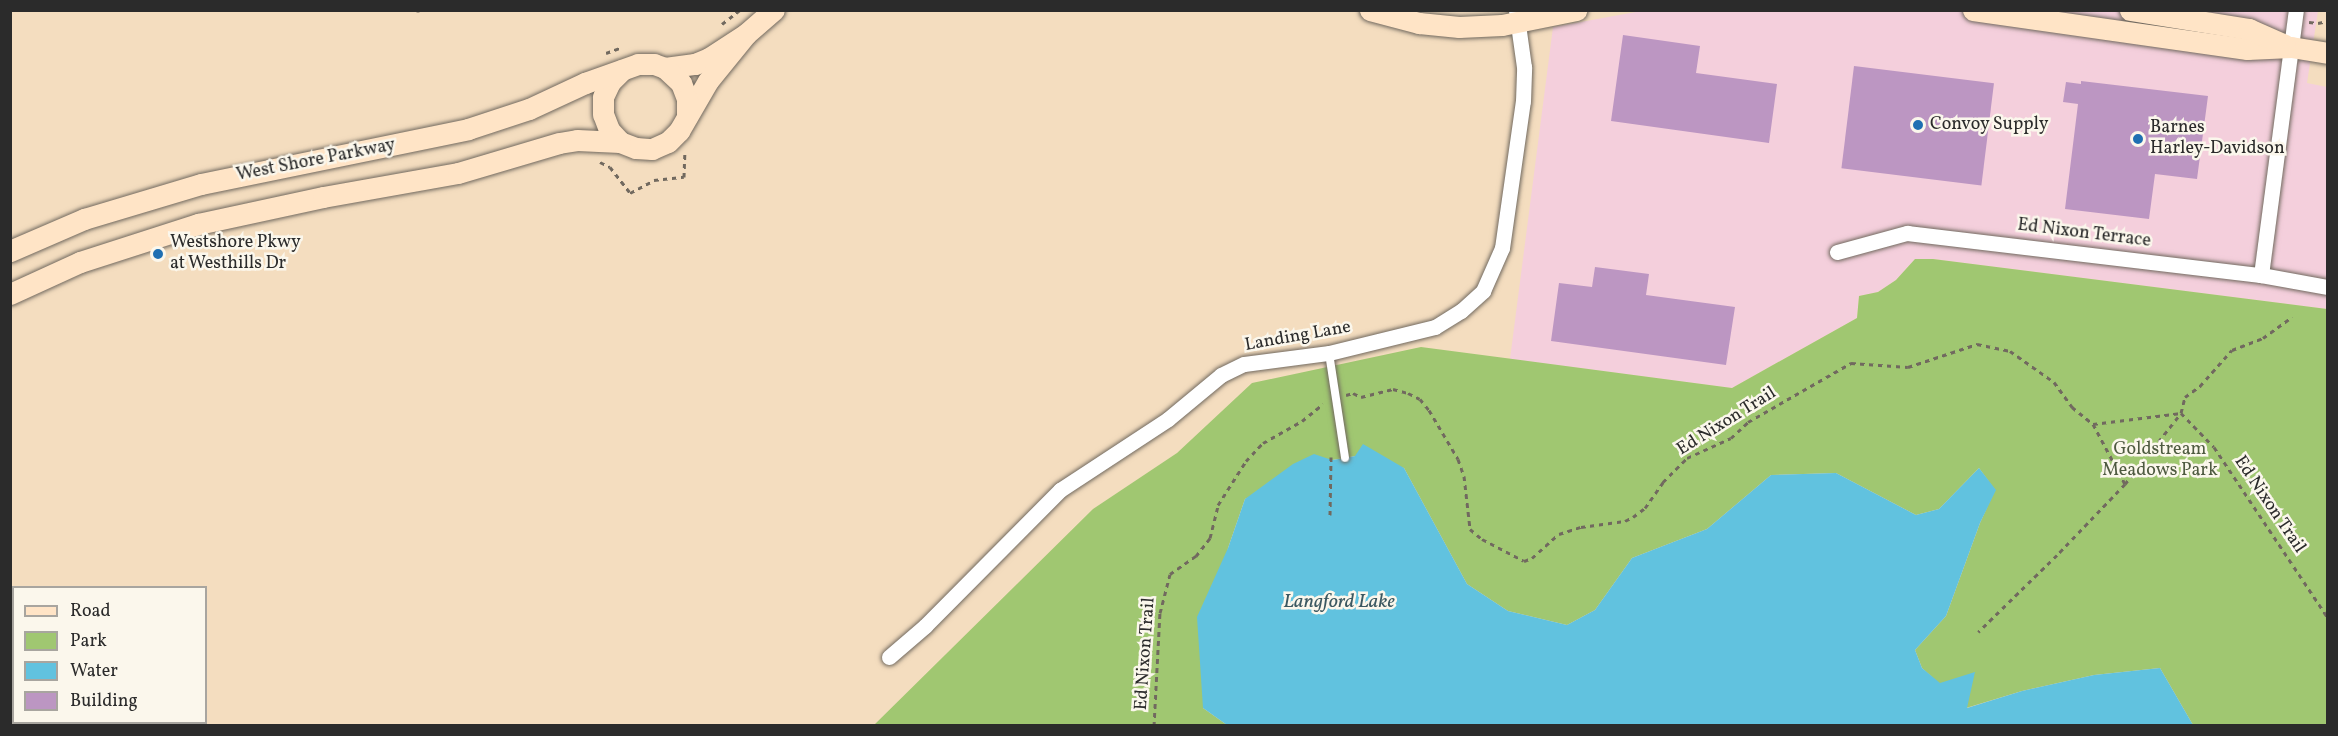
<!DOCTYPE html>
<html>
<head>
<meta charset="utf-8">
<style>
  body { margin:0 }
  #map { position:relative; width:2338px; height:736px; overflow:hidden; background:#f4ddbf; font-family:Vollkorn,serif }
  div>[style] { position:absolute }
  .built>* { inset:0; background:#f4cfdc }
  .green>* { inset:0; background:#a0c771 }
  .water>* { inset:0; background:#61c2df }
  .building>* { inset:0; background:#bc96c2; transform-origin:0 0 }
  .path>* { height:3px; margin-top:-1.5px; transform-origin:0; background:repeating-linear-gradient(90deg,#71695f 0 4.5px,transparent 0 9px) }
  .roads { filter:drop-shadow(0 0 2px #71695f) drop-shadow(0 0 2px #71695f) }
  .lane>* { height:8px; margin:-4px; padding:0 4px; transform-origin:4px; border-radius:4px; background:#fff }
  .street>* { height:15px; margin:-7.5px; padding:0 7.5px; transform-origin:7.5px; border-radius:7.5px; background:#fff }
  .secondary>* { height:21px; margin:-10.5px; padding:0 10.5px; transform-origin:10.5px; border-radius:10.5px; background:#ffe4c6 }
  .dots>* { width:16px; height:16px; translate:-50% -50%; box-sizing:border-box; border:3px solid #fbf7ec; border-radius:50% }
  span { translate:-50% -50%; white-space:nowrap; text-align:center; line-height:1.15; -webkit-text-stroke:5px #fbf7ec; paint-order:stroke }
  .poi-label { font-size:18px; color:#2b2b2b }
  .left { translate:0 -50%; text-align:left }
  .street-label { font-size:18px; color:#2b2b2b }
  .park-label { font-size:18px; color:#4e5a40 }
  .water-label { font-size:20px; color:#3b5861; font-style:italic }
  .frame { position:absolute; inset:0; border:12px solid #2b2b2b; pointer-events:none }
  .legend { position:absolute; left:12px; top:586px; width:195px; height:138px; box-sizing:border-box; background:#fbf7ec; border:2px solid #a8a59f; margin:0; padding:8px 10px; list-style:none; font-size:18px; color:#2b2b2b }
  .legend li { display:flex; align-items:center; gap:12px; height:30px }
  .legend b { width:30px; border:2px solid #a8a59f }
</style>
</head>
<body>
<div id="map">
  <div class="built">
    <div style="clip-path:polygon(1647px 10px,2318px 11px,2307px 83px,2327px 87px,2327px 309px,1933px 259px,1915px 259px,1896px 280px,1878px 292px,1859px 296px,1857px 318px,1732px 388px,1510px 359px,1553px 27px)"></div>
  </div>
  <div class="green">
    <div style="clip-path:polygon(1915px 259px,1933px 259px,2327px 309px,2327px 725px,2193px 725px,2160px 668px,2094px 675px,2022px 691px,1966px 708px,1922px 668px,1915px 650px,1946px 616px,1980px 523px,1995px 490px,1979px 468px,1939px 509px,1916px 515px,1836px 473px,1771px 475px,1707px 529px,1632px 558px,1595px 610px,1567px 625px,1508px 611px,1467px 584px,1404px 468px,1355px 456px,1332px 460px,1245px 499px,1228px 548px,1203px 708px,1227px 725px,873px 726px,1093px 509px,1177px 453px,1252px 383px,1421px 347px,1732px 388px,1857px 318px,1859px 296px,1878px 292px,1896px 280px)"></div>
  </div>
  <div class="water">
    <div style="clip-path:polygon(1363px 444px,1404px 468px,1467px 584px,1508px 611px,1567px 625px,1595px 610px,1632px 558px,1707px 529px,1771px 475px,1836px 473px,1916px 515px,1939px 509px,1979px 468px,1996px 490px,1980px 523px,1946px 616px,1915px 650px,1922px 668px,1940px 683px,1975px 672px,1967px 708px,2022px 691px,2094px 675px,2160px 668px,2193px 725px,1227px 725px,1203px 708px,1197px 617px,1228px 548px,1245px 499px,1293px 464px,1314px 454px,1332px 460px,1345px 458px,1355px 456px)"></div>
  </div>
  <div class="building">
    <div style="clip-path:polygon(1623px 35px,1700px 46px,1696px 73px,1777px 84px,1769px 143px,1611px 121px)"></div>
    <div style="left:1854px;top:66px;width:141px;height:103px;rotate:7deg"></div>
    <div style="clip-path:polygon(2081px 81px,2208px 96px,2197px 179px,2155px 174px,2149px 219px,2065px 209px,2078px 104px,2063px 102px,2066px 82px,2081px 84px)"></div>
    <div style="clip-path:polygon(1595px 267px,1649px 274px,1646px 295px,1735px 307px,1726px 365px,1551px 341px,1559px 283px,1592px 287px)"></div>
  </div>
  <div class="path">
    <div style="left:418px;top:12px;width:2px;rotate:-90deg"></div>
    <div style="left:2309px;top:22px;width:9px;rotate:6deg"></div>
    <div style="left:2318px;top:23px;width:10px;rotate:-11deg"></div>
    <div style="left:722px;top:24px;width:23px;rotate:-38deg"></div>
    <div style="left:606px;top:53px;width:15px;rotate:-20deg"></div>
    <div style="left:600px;top:162px;width:11px;rotate:27deg"></div>
    <div style="left:610px;top:167px;width:33px;rotate:52deg"></div>
    <div style="left:630px;top:193px;width:27px;rotate:-28deg"></div>
    <div style="left:654px;top:180px;width:30px;rotate:-6deg"></div>
    <div style="left:684px;top:177px;width:24px;rotate:-88deg"></div>
    <div style="left:1346px;top:395px;width:7px;rotate:-16deg"></div>
    <div style="left:1353px;top:393px;width:9px;rotate:27deg"></div>
    <div style="left:1361px;top:397px;width:33px;rotate:-14deg"></div>
    <div style="left:1393px;top:389px;width:16px;rotate:15deg"></div>
    <div style="left:1408px;top:393px;width:13px;rotate:27deg"></div>
    <div style="left:1420px;top:399px;width:14px;rotate:51deg"></div>
    <div style="left:1429px;top:410px;width:57px;rotate:59.4deg"></div>
    <div style="left:1458px;top:459px;width:18px;rotate:71deg"></div>
    <div style="left:1464px;top:476px;width:53px;rotate:83.5deg"></div>
    <div style="left:1470px;top:529px;width:16px;rotate:40deg"></div>
    <div style="left:1482px;top:539px;width:47px;rotate:27.6deg"></div>
    <div style="left:1524px;top:561px;width:9px;rotate:-21deg"></div>
    <div style="left:1532px;top:558px;width:36px;rotate:-42deg"></div>
    <div style="left:1559px;top:534px;width:23px;rotate:-18deg"></div>
    <div style="left:1581px;top:527px;width:44px;rotate:-7.8deg"></div>
    <div style="left:1625px;top:521px;width:9px;rotate:-27deg"></div>
    <div style="left:1633px;top:517px;width:15px;rotate:-37deg"></div>
    <div style="left:1645px;top:508px;width:32px;rotate:-55deg"></div>
    <div style="left:1663px;top:482px;width:34px;rotate:-45deg"></div>
    <div style="left:1687px;top:458px;width:48px;rotate:-24.4deg"></div>
    <div style="left:1731px;top:438px;width:23px;rotate:-43deg"></div>
    <div style="left:1748px;top:422px;width:119px;rotate:-29.8deg"></div>
    <div style="left:1851px;top:363px;width:57px;rotate:4deg"></div>
    <div style="left:1908px;top:367px;width:73px;rotate:-18.4deg"></div>
    <div style="left:1977px;top:344px;width:34px;rotate:12deg"></div>
    <div style="left:2010px;top:351px;width:54px;rotate:35.2deg"></div>
    <div style="left:2054px;top:382px;width:31px;rotate:54deg"></div>
    <div style="left:2072px;top:407px;width:27px;rotate:39deg"></div>
    <div style="left:2093px;top:424px;width:68px;rotate:61.9deg"></div>
    <div style="left:2125px;top:484px;width:98px;rotate:133.8deg"></div>
    <div style="left:2057px;top:555px;width:110px;rotate:135.7deg"></div>
    <div style="left:2093px;top:424px;width:89px;rotate:-7.1deg"></div>
    <div style="left:2181px;top:413px;width:47px;rotate:45.9deg"></div>
    <div style="left:2214px;top:447px;width:206px;rotate:56.3deg"></div>
    <div style="left:2125px;top:484px;width:90px;rotate:-51.7deg"></div>
    <div style="left:2181px;top:413px;width:16px;rotate:-76deg"></div>
    <div style="left:2185px;top:397px;width:19px;rotate:-36deg"></div>
    <div style="left:2200px;top:386px;width:48px;rotate:-48.4deg"></div>
    <div style="left:2232px;top:350px;width:33px;rotate:-21deg"></div>
    <div style="left:2263px;top:338px;width:36px;rotate:-36deg"></div>
    <div style="left:1330px;top:515px;width:58px;rotate:-89deg"></div>
    <div style="left:1154px;top:726px;width:113px;rotate:-87deg"></div>
    <div style="left:1160px;top:613px;width:40px;rotate:-75.6deg"></div>
    <div style="left:1170px;top:574px;width:32px;rotate:-35deg"></div>
    <div style="left:1196px;top:556px;width:23px;rotate:-52deg"></div>
    <div style="left:1210px;top:538px;width:34px;rotate:-76deg"></div>
    <div style="left:1218px;top:505px;width:52px;rotate:-57.5deg"></div>
    <div style="left:1246px;top:461px;width:25px;rotate:-47deg"></div>
    <div style="left:1263px;top:443px;width:45px;rotate:-29.4deg"></div>
    <div style="left:1302px;top:421px;width:27px;rotate:-39deg"></div>
  </div>
  <div class="roads">
    <div class="lane">
      <div style="left:1329px;top:353px;width:106px;rotate:81.3deg"></div>
    </div>
    <div class="street">
      <div style="left:1837px;top:252px;width:73px;rotate:-15.2deg"></div>
      <div style="left:1907px;top:233px;width:356px;rotate:6.8deg"></div>
      <div style="left:2261px;top:275px;width:68px;rotate:10.2deg"></div>
      <div style="left:2261px;top:275px;width:267px;rotate:-82.5deg"></div>
      <div style="left:889px;top:657px;width:48px;rotate:-40.7deg"></div>
      <div style="left:925px;top:626px;width:192px;rotate:-45.2deg"></div>
      <div style="left:1060px;top:490px;width:129px;rotate:-33.3deg"></div>
      <div style="left:1168px;top:419px;width:69px;rotate:-39.7deg"></div>
      <div style="left:1221px;top:375px;width:25px;rotate:-26deg"></div>
      <div style="left:1244px;top:364px;width:86px;rotate:-7.4deg"></div>
      <div style="left:1329px;top:353px;width:109px;rotate:-13.8deg"></div>
      <div style="left:1435px;top:327px;width:31px;rotate:-32deg"></div>
      <div style="left:1461px;top:311px;width:30px;rotate:-42deg"></div>
      <div style="left:1483px;top:291px;width:47px;rotate:-66.2deg"></div>
      <div style="left:1502px;top:248px;width:148px;rotate:-81.9deg"></div>
      <div style="left:1523px;top:101px;width:34px;rotate:-88deg"></div>
      <div style="left:1524px;top:67px;width:58px;rotate:-98deg"></div>
    </div>
    <div class="secondary">
      <div style="left:1370px;top:10px;width:51px;rotate:14.9deg"></div>
      <div style="left:1419px;top:23px;width:40px;rotate:5.7deg"></div>
      <div style="left:1459px;top:27px;width:43px;rotate:-2.7deg"></div>
      <div style="left:1502px;top:25px;width:76px;rotate:-11.5deg"></div>
      <div style="left:1973px;top:10px;width:277px;rotate:8.1deg"></div>
      <div style="left:2247px;top:49px;width:44px;rotate:-2.6deg"></div>
      <div style="left:2291px;top:47px;width:37px;rotate:9deg"></div>
      <div style="left:2130px;top:10px;width:121px;rotate:9.1deg"></div>
      <div style="left:2249px;top:29px;width:39px;rotate:24deg"></div>
      <div style="left:665px;top:68px;width:30px;rotate:-8deg"></div>
      <div style="left:695px;top:64px;width:15px;rotate:-23deg"></div>
      <div style="left:709px;top:58px;width:44px;rotate:-33deg"></div>
      <div style="left:746px;top:34px;width:37px;rotate:-41deg"></div>
      <div style="left:622px;top:70px;width:17px;rotate:135deg"></div>
      <div style="left:610px;top:82px;width:17px;rotate:115deg"></div>
      <div style="left:603px;top:97px;width:17px;rotate:90deg"></div>
      <div style="left:603px;top:114px;width:17px;rotate:69deg"></div>
      <div style="left:609px;top:130px;width:16px;rotate:47deg"></div>
      <div style="left:620px;top:142px;width:17px;rotate:21deg"></div>
      <div style="left:636px;top:148px;width:16px;rotate:4deg"></div>
      <div style="left:652px;top:149px;width:17px;rotate:-24deg"></div>
      <div style="left:668px;top:142px;width:16px;rotate:-45deg"></div>
      <div style="left:679px;top:131px;width:58px;rotate:-59.9deg"></div>
      <div style="left:708px;top:81px;width:60px;rotate:-51deg"></div>
      <div style="left:10px;top:251px;width:81px;rotate:-23.4deg"></div>
      <div style="left:84px;top:219px;width:122px;rotate:-16.7deg"></div>
      <div style="left:201px;top:184px;width:273px;rotate:-11.6deg"></div>
      <div style="left:468px;top:129px;width:64px;rotate:-18.2deg"></div>
      <div style="left:529px;top:109px;width:62px;rotate:-24.9deg"></div>
      <div style="left:585px;top:83px;width:56px;rotate:-19.7deg"></div>
      <div style="left:638px;top:64px;width:16px"></div>
      <div style="left:654px;top:64px;width:12px;rotate:20deg"></div>
      <div style="left:665px;top:68px;width:22px;rotate:43deg"></div>
      <div style="left:681px;top:83px;width:17px;rotate:69deg"></div>
      <div style="left:687px;top:99px;width:17px;rotate:90deg"></div>
      <div style="left:10px;top:294px;width:77px;rotate:-24.6deg"></div>
      <div style="left:80px;top:262px;width:124px;rotate:-17.9deg"></div>
      <div style="left:198px;top:224px;width:128px;rotate:-12.2deg"></div>
      <div style="left:323px;top:197px;width:137px;rotate:-10.1deg"></div>
      <div style="left:458px;top:173px;width:105px;rotate:-16.5deg"></div>
      <div style="left:559px;top:143px;width:18px;rotate:-9deg"></div>
      <div style="left:577px;top:140px;width:43px;rotate:2.7deg"></div>
    </div>
  </div>
  <div class="dots">
    <div style="left:1918px;top:125px;background:#1f6fb2"></div>
    <div style="left:2138px;top:139px;background:#1f6fb2"></div>
    <div style="left:158px;top:254px;background:#1f6fb2"></div>
  </div>
  <div class="poi-label">
    <span class="left" style="left:1930px;top:125px">Convoy Supply</span>
    <span class="left" style="left:2150px;top:139px">Barnes<br>Harley-Davidson</span>
    <span class="left" style="left:170px;top:254px">Westshore Pkwy<br>at Westhills Dr</span>
  </div>
  <div class="street-label">
    <span style="left:316px;top:161px;rotate:-11deg">West Shore Parkway</span>
    <span style="left:2084px;top:234px;rotate:7deg">Ed Nixon Terrace</span>
    <span style="left:1298px;top:337px;rotate:-10deg">Landing Lane</span>
    <span style="left:1727px;top:422px;rotate:-32deg">Ed Nixon Trail</span>
    <span style="left:2269px;top:505px;rotate:56deg">Ed Nixon Trail</span>
    <span style="left:1146px;top:654px;rotate:-86deg">Ed Nixon Trail</span>
  </div>
  <div class="park-label">
    <span style="left:2160px;top:461px">Goldstream<br>Meadows Park</span>
  </div>
  <div class="water-label">
    <span style="left:1339px;top:602px">Langford Lake</span>
  </div>
  <div class="frame"></div>
  <ul class="legend">
  <li><b style="height:8px;background:#ffe4c6"></b>Road</li>
  <li><b style="height:16px;background:#a0c771"></b>Park</li>
  <li><b style="height:16px;background:#61c2df"></b>Water</li>
  <li><b style="height:16px;background:#bc96c2"></b>Building</li>
  </ul>
</div>
</body>
</html>
